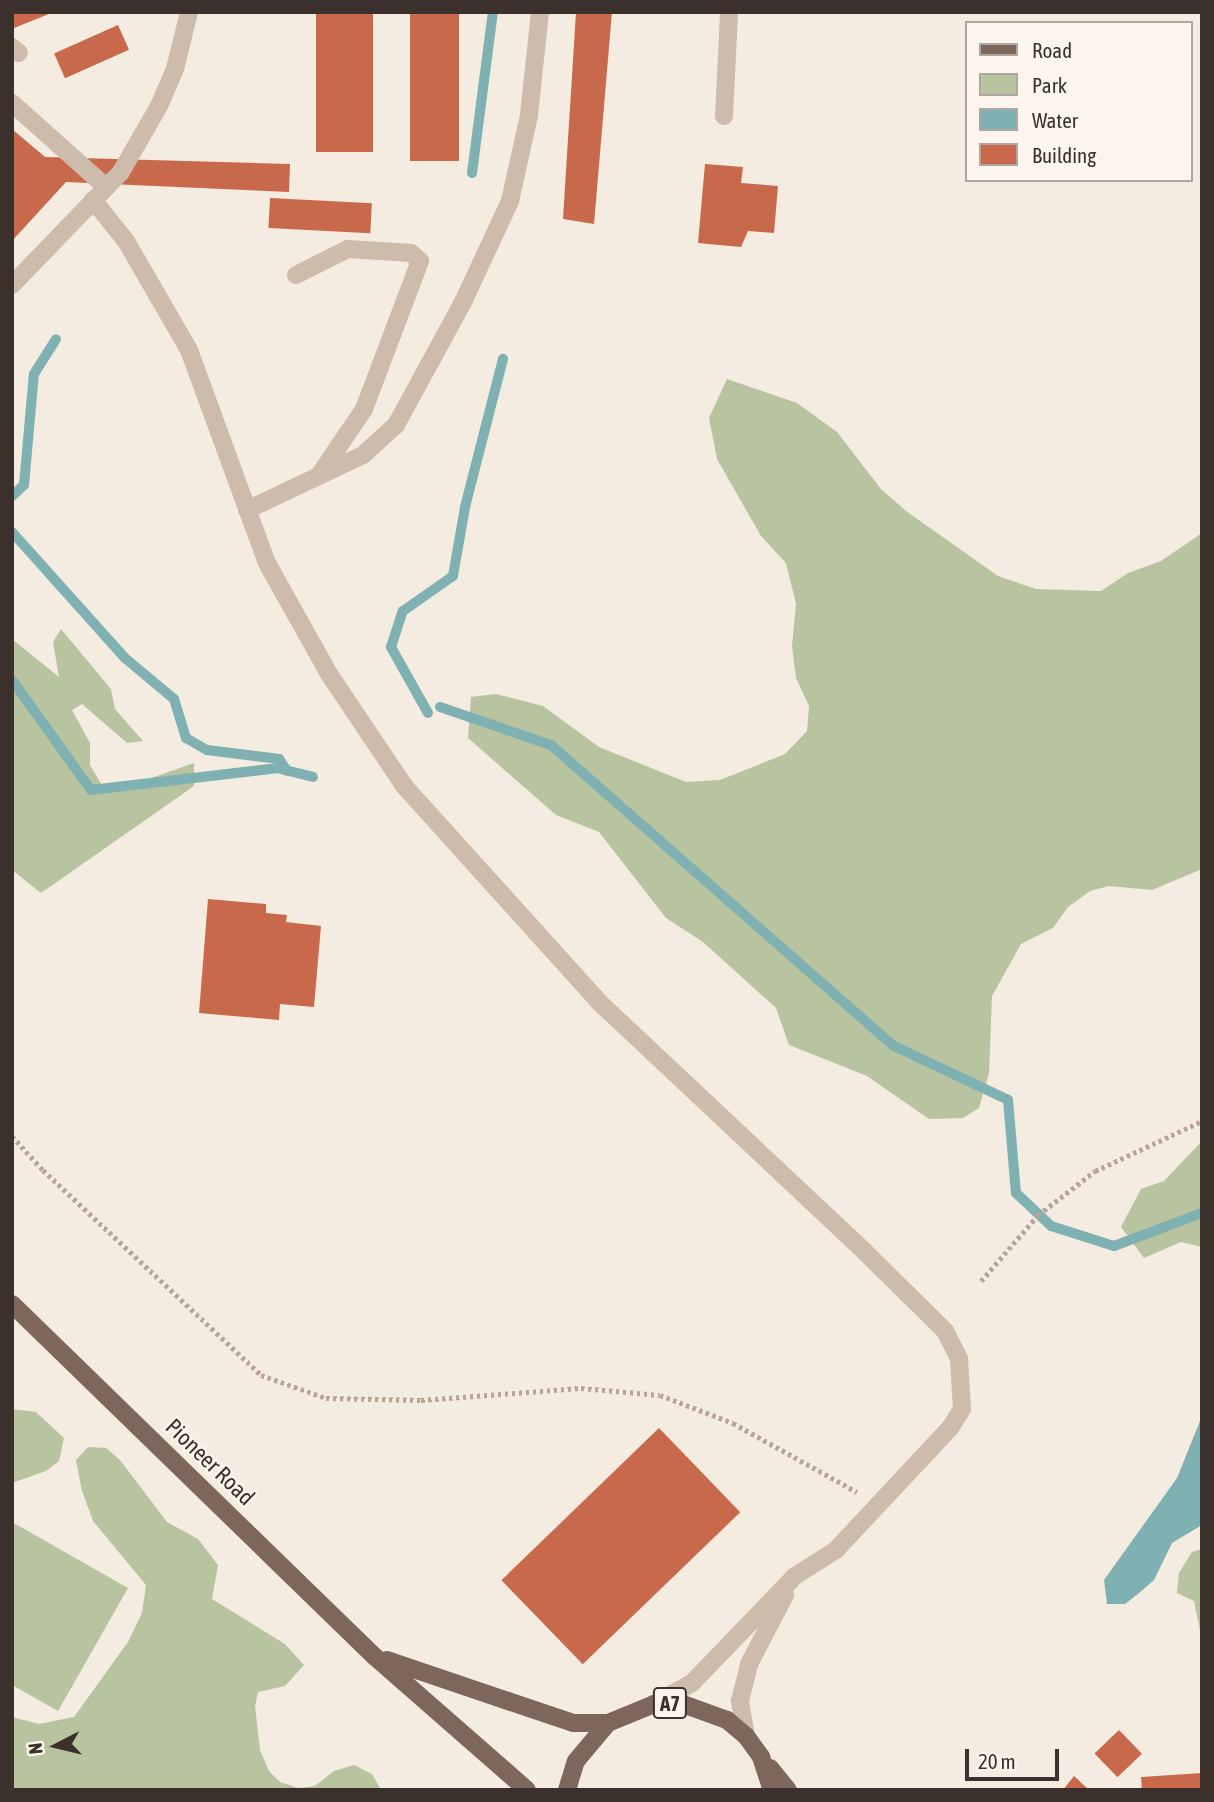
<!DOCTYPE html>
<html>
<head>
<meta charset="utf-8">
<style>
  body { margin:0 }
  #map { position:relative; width:1214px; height:1802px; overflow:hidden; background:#f4ebe1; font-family:"Asap Condensed",sans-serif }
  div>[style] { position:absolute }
  .green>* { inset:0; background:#b8c4a0 }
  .water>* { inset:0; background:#7fb0b2 }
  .stream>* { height:10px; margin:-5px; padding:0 5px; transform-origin:5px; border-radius:5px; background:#7fb0b2 }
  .building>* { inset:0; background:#c8694b; transform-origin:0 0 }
  .path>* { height:4.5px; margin-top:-2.25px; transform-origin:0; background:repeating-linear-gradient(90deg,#b9a596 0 3.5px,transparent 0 7px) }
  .minor>* { height:18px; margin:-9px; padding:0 9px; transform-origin:9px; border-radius:9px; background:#cdbbac }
  .major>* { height:18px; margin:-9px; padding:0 9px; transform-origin:9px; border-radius:9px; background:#7d675c }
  span { translate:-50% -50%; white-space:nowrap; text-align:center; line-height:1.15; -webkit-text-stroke:5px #fbf5ee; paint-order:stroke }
  .shield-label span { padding:2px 5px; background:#fbf5ee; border:2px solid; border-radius:5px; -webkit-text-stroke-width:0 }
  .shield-label { font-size:21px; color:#3b302b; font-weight:700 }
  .street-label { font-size:23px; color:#3b302b }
  .frame { position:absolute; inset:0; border:14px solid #3b302b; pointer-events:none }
  .legend { position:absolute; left:965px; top:21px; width:228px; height:161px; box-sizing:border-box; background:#fbf5ee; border:2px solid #aea6a0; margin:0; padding:9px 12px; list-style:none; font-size:21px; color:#3b302b }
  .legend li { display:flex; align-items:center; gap:14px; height:35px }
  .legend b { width:35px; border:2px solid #aea6a0 }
  .north { position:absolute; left:21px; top:1711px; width:70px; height:70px; -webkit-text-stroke:5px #fbf5ee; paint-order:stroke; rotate:263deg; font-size:19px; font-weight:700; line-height:28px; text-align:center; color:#3b302b }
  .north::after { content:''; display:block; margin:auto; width:24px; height:32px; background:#3b302b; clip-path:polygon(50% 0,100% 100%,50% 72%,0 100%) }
  .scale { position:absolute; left:965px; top:1749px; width:94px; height:32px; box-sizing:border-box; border:4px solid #3b302b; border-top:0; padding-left:9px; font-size:21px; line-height:24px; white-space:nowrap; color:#3b302b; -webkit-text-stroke:5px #fbf5ee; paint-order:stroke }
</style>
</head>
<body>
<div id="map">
  <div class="green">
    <div style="clip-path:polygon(727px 379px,797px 403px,837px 432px,881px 489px,906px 511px,998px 576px,1036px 589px,1101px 591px,1128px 573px,1161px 561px,1202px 533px,1202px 869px,1152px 890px,1109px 886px,1090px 891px,1068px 907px,1053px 928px,1021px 944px,992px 996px,989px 1073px,979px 1108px,963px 1118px,929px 1119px,867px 1076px,789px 1045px,776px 1008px,703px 942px,666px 918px,599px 832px,556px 815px,468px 738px,471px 697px,496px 694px,543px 706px,599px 747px,686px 782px,720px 780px,785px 754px,807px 731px,809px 706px,796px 678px,792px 646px,796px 604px,786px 563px,761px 536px,717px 459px,709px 418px)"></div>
    <div style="clip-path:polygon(61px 629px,111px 689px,115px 709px,143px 741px,127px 743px,82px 704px,72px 710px,90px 743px,90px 765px,103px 787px,131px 785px,194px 763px,194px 786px,41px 893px,12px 870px,12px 639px,59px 677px,53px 642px)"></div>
    <div style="clip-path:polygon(1202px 1141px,1202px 1247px,1181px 1242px,1144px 1258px,1121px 1227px,1141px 1189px,1164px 1181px)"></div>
    <div style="clip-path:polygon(12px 1409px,36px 1412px,64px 1438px,59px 1461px,46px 1471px,12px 1483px)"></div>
    <div style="clip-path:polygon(88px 1447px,106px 1448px,120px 1460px,167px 1522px,198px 1539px,218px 1565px,212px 1599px,285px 1644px,304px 1665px,285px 1686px,258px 1692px,255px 1706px,260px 1750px,269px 1771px,280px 1782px,298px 1788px,315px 1786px,334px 1771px,354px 1765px,372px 1774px,381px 1790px,12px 1790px,12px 1717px,39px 1724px,74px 1717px,128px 1642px,142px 1613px,146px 1585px,93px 1521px,82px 1491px,76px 1460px)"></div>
    <div style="clip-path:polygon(12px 1522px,128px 1588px,58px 1711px,12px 1685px)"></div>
    <div style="clip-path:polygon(1202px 1549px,1202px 1640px,1194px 1601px,1177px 1593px,1179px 1573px,1192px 1552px)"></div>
  </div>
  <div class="water">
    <div style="clip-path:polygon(1202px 1416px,1202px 1525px,1172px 1543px,1154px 1580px,1139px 1593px,1125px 1604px,1107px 1604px,1104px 1580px,1177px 1478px)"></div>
  </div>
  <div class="stream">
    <div style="left:472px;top:173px;width:162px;rotate:-82.6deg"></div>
    <div style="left:12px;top:496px;width:16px;rotate:-43deg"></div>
    <div style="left:24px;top:485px;width:111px;rotate:-84.9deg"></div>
    <div style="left:34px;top:374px;width:41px;rotate:-57.8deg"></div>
    <div style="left:12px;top:532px;width:169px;rotate:48.1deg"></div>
    <div style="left:125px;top:658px;width:64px;rotate:39.9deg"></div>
    <div style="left:174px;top:699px;width:41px;rotate:72.9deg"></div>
    <div style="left:186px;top:738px;width:24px;rotate:30deg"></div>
    <div style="left:207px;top:750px;width:73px;rotate:7.1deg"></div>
    <div style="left:279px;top:759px;width:14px;rotate:56deg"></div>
    <div style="left:12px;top:680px;width:135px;rotate:54.3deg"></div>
    <div style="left:91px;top:790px;width:187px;rotate:-6.7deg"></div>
    <div style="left:277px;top:768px;width:37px;rotate:14deg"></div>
    <div style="left:440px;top:707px;width:117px;rotate:18.9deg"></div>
    <div style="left:551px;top:745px;width:456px;rotate:41.3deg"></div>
    <div style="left:894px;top:1046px;width:126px;rotate:25.3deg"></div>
    <div style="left:1008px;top:1100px;width:93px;rotate:85.1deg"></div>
    <div style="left:1016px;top:1193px;width:48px;rotate:43.3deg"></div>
    <div style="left:1051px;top:1226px;width:66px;rotate:17.6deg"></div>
    <div style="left:1114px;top:1246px;width:94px;rotate:-20.6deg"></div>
    <div style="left:428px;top:713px;width:76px;rotate:-119.3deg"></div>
    <div style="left:391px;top:647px;width:38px;rotate:-72deg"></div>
    <div style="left:403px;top:611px;width:61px;rotate:-35deg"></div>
    <div style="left:453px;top:576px;width:70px;rotate:-80.1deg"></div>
    <div style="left:465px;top:507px;width:153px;rotate:-75.6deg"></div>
  </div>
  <div class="building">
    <div style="clip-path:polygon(12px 12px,54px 12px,14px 28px)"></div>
    <div style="left:316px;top:12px;width:57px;height:140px"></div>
    <div style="left:410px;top:12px;width:49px;height:149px"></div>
    <div style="clip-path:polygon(576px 12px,612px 12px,594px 224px,563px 219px)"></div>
    <div style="left:118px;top:25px;width:27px;height:70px;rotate:66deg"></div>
    <div style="clip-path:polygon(12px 129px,45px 157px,290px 164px,289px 192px,66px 182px,12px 241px)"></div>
    <div style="clip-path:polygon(705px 164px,743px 167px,741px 183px,778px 186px,774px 233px,748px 231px,741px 247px,698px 243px)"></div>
    <div style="left:270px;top:198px;width:102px;height:30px;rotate:3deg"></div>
    <div style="clip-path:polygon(208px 899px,266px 904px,266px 913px,287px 915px,286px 922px,321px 926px,314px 1007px,280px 1004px,279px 1020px,199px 1013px)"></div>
    <div style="left:659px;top:1428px;width:117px;height:219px;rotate:46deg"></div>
    <div style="left:1119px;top:1730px;width:33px;height:34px;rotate:46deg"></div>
    <div style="clip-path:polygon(1202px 1773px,1202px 1790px,1142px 1790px,1141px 1777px)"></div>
    <div style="clip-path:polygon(1074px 1776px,1089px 1790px,1063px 1790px)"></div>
  </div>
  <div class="path">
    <div style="left:12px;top:1136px;width:46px;rotate:47.6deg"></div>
    <div style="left:43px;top:1170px;width:299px;rotate:43.2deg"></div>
    <div style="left:261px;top:1375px;width:69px;rotate:19.5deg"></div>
    <div style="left:326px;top:1398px;width:95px;rotate:1.2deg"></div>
    <div style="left:421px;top:1400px;width:160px;rotate:-4.3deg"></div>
    <div style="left:581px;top:1388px;width:79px;rotate:5.1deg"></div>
    <div style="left:660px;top:1395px;width:78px;rotate:21deg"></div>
    <div style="left:733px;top:1423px;width:142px;rotate:29.1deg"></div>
    <div style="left:981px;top:1281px;width:87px;rotate:-49.2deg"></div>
    <div style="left:1038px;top:1215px;width:72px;rotate:-37.7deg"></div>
    <div style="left:1095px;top:1171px;width:118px;rotate:-25deg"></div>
  </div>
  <div class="minor">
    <div style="left:12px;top:47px;width:9px;rotate:41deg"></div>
    <div style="left:12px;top:103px;width:126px;rotate:41.8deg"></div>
    <div style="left:724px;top:116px;width:104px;rotate:-87.2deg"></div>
    <div style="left:93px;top:200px;width:53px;rotate:51.2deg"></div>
    <div style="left:126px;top:241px;width:126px;rotate:60deg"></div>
    <div style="left:189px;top:350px;width:227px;rotate:69.9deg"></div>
    <div style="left:267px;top:563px;width:127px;rotate:60.8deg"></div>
    <div style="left:329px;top:674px;width:136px;rotate:56.1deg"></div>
    <div style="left:405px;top:787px;width:290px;rotate:47.9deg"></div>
    <div style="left:599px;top:1002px;width:365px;rotate:43.2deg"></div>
    <div style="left:865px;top:1252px;width:112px;rotate:44.6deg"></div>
    <div style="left:945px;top:1331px;width:31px;rotate:63deg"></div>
    <div style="left:959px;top:1359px;width:50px;rotate:86.6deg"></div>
    <div style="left:962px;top:1409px;width:22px;rotate:122deg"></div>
    <div style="left:950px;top:1428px;width:167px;rotate:133.1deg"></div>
    <div style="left:836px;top:1550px;width:49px;rotate:147.6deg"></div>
    <div style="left:795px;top:1576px;width:149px;rotate:133.9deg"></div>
    <div style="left:692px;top:1683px;width:43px;rotate:151.1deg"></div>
    <div style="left:296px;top:275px;width:58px;rotate:-26.6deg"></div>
    <div style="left:348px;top:249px;width:63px;rotate:3.6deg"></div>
    <div style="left:411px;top:253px;width:12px;rotate:42deg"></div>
    <div style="left:420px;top:261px;width:158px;rotate:110.7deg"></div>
    <div style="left:364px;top:409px;width:78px;rotate:124.1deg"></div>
    <div style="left:12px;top:285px;width:157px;rotate:-46deg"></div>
    <div style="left:121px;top:172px;width:76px;rotate:-60.1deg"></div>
    <div style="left:159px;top:106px;width:40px;rotate:-66.6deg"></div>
    <div style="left:175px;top:69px;width:59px;rotate:-76.2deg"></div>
    <div style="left:247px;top:510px;width:128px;rotate:-25.4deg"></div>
    <div style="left:363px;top:455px;width:45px;rotate:-42.3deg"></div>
    <div style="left:396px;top:425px;width:140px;rotate:-61.4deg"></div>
    <div style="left:463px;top:302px;width:111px;rotate:-65deg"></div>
    <div style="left:510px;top:201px;width:88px;rotate:-77.5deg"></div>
    <div style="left:529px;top:115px;width:104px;rotate:-83.9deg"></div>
    <div style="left:746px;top:1736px;width:36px;rotate:-100deg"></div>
    <div style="left:740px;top:1701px;width:38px;rotate:-76deg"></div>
    <div style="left:749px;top:1664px;width:78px;rotate:-62.4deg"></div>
  </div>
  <div class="major">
    <div style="left:12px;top:1304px;width:505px;rotate:44.2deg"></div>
    <div style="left:374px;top:1656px;width:203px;rotate:41.2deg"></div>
    <div style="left:387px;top:1660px;width:196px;rotate:18.7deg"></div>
    <div style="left:573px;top:1723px;width:35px"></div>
    <div style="left:770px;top:1768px;width:28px;rotate:51deg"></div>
    <div style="left:567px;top:1790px;width:30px;rotate:-73deg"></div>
    <div style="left:576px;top:1761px;width:50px;rotate:-49.9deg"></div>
    <div style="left:608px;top:1723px;width:50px;rotate:-22.4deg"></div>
    <div style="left:654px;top:1704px;width:26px;rotate:-2deg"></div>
    <div style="left:680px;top:1703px;width:50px;rotate:19.9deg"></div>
    <div style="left:727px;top:1720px;width:25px;rotate:40deg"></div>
    <div style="left:746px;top:1736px;width:26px;rotate:54deg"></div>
    <div style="left:761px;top:1757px;width:35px;rotate:72deg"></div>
  </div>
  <div class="shield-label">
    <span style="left:670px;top:1703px">A7</span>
  </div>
  <div class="street-label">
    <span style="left:210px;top:1462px;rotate:44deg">Pioneer Road</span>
  </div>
  <div class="frame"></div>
  <ul class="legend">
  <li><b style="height:9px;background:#7d675c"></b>Road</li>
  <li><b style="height:19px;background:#b8c4a0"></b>Park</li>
  <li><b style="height:19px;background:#7fb0b2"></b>Water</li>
  <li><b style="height:19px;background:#c8694b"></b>Building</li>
  </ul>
  <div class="north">N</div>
  <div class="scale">20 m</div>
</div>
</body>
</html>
